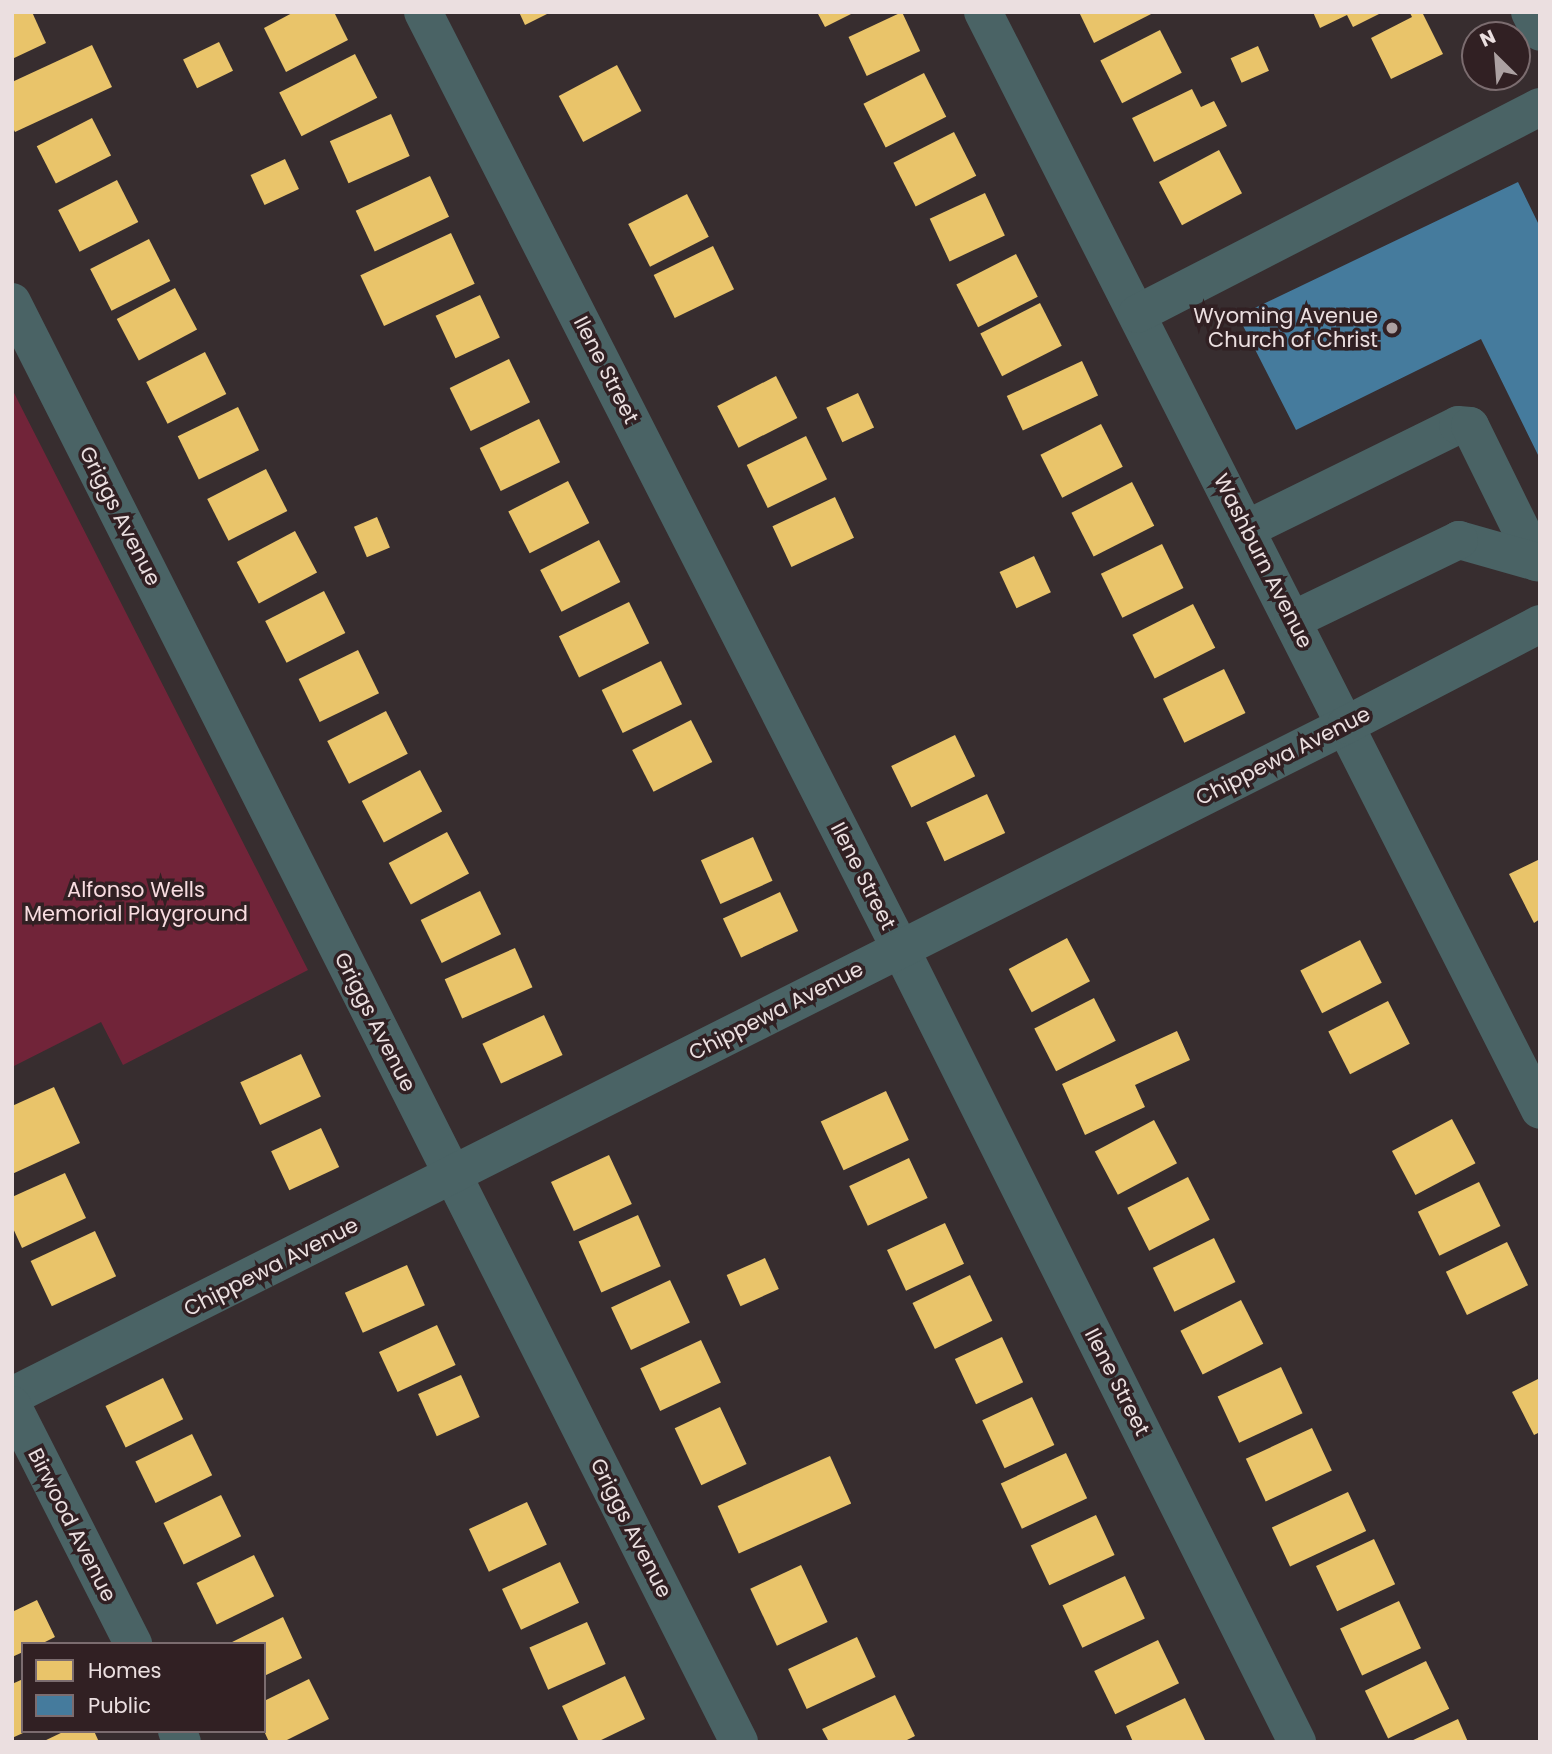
<!DOCTYPE html>
<html>
<head>
<meta charset="utf-8">
<style>
  body { margin:0 }
  #map { position:relative; width:1552px; height:1754px; overflow:hidden; background:#372d2f; font-family:Poppins,sans-serif }
  div>[style] { position:absolute }
  .green>* { inset:0; background:#712439 }
  .homes>* { inset:0; background:#e9c46a; transform-origin:0 0 }
  .public>* { inset:0; background:#457b9d }
  .minor>* { height:38px; margin:-19px; padding:0 19px; transform-origin:19px; border-radius:19px; background:#4a6365 }
  .dots>* { width:19px; height:19px; translate:-50% -50%; box-sizing:border-box; border:4px solid #312023; border-radius:50% }
  span { translate:-50% -50%; white-space:nowrap; text-align:center; line-height:1.15; -webkit-text-stroke:7px #312023; paint-order:stroke }
  .poi-label { font-size:21px; color:#ebdfe0 }
  .right { translate:-100% -50%; text-align:right }
  .street-label { font-size:21px; color:#ebdfe0 }
  .park-label { font-size:21px; color:#f8dce0 }
  .frame { position:absolute; inset:0; border:14px solid #ebdfe0; pointer-events:none }
  .legend { position:absolute; left:21px; top:1642px; width:245px; height:91px; box-sizing:border-box; background:#312023; border:2px solid #7b6c6f; margin:0; padding:9px 12px; list-style:none; font-size:21px; color:#ebdfe0 }
  .legend li { display:flex; align-items:center; gap:14px; height:35px }
  .legend b { width:35px; border:2px solid #7b6c6f }
  .north { position:absolute; left:1461px; top:21px; width:70px; height:70px; box-sizing:border-box; background:#312023; border:2px solid #7b6c6f; border-radius:50%; rotate:335deg; font-size:19px; font-weight:700; line-height:28px; text-align:center; color:#ebdfe0 }
  .north::after { content:''; display:block; margin:auto; width:24px; height:32px; background:#aca1a2; clip-path:polygon(50% 0,100% 100%,50% 72%,0 100%) }
</style>
</head>
<body>
<div id="map">
  <div class="green">
    <div style="clip-path:polygon(12px 389px,308px 970px,123px 1065px,101px 1022px,12px 1067px)"></div>
  </div>
  <div class="homes">
    <div style="clip-path:polygon(12px 12px,32px 12px,46px 43px,12px 59px)"></div>
    <div style="clip-path:polygon(294px 12px,334px 12px,348px 40px,286px 72px,264px 28px)"></div>
    <div style="clip-path:polygon(519px 12px,551px 12px,525px 25px)"></div>
    <div style="clip-path:polygon(817px 12px,855px 12px,825px 27px)"></div>
    <div style="left:902px;top:12px;width:43px;height:59px;rotate:65deg"></div>
    <div style="clip-path:polygon(1079px 12px,1155px 12px,1094px 43px)"></div>
    <div style="clip-path:polygon(1313px 12px,1383px 12px,1353px 27px,1347px 15px,1320px 28px)"></div>
    <div style="clip-path:polygon(1422px 12px,1443px 54px,1391px 79px,1371px 38px,1412px 17px,1410px 13px)"></div>
    <div style="left:1160px;top:30px;width:48px;height:67px;rotate:63deg"></div>
    <div style="left:219px;top:42px;width:32px;height:40px;rotate:64deg"></div>
    <div style="clip-path:polygon(92px 45px,112px 87px,15px 132px,12px 126px,12px 82px)"></div>
    <div style="left:1258px;top:46px;width:27px;height:30px;rotate:66deg"></div>
    <div style="left:355px;top:54px;width:49px;height:85px;rotate:63deg"></div>
    <div style="left:617px;top:65px;width:52px;height:66px;rotate:62deg"></div>
    <div style="left:924px;top:73px;width:49px;height:68px;rotate:63deg"></div>
    <div style="clip-path:polygon(1192px 89px,1201px 107px,1214px 101px,1227px 126px,1154px 162px,1132px 118px)"></div>
    <div style="left:391px;top:114px;width:46px;height:67px;rotate:66deg"></div>
    <div style="left:92px;top:118px;width:42px;height:62px;rotate:63deg"></div>
    <div style="left:954px;top:132px;width:49px;height:68px;rotate:63deg"></div>
    <div style="left:1219px;top:150px;width:49px;height:68px;rotate:62deg"></div>
    <div style="left:285px;top:159px;width:33px;height:38px;rotate:65deg"></div>
    <div style="left:430px;top:176px;width:45px;height:82px;rotate:65deg"></div>
    <div style="left:117px;top:180px;width:47px;height:66px;rotate:63deg"></div>
    <div style="left:985px;top:193px;width:47px;height:61px;rotate:65deg"></div>
    <div style="left:687px;top:194px;width:48px;height:66px;rotate:63deg"></div>
    <div style="left:451px;top:233px;width:56px;height:100px;rotate:65deg"></div>
    <div style="left:149px;top:239px;width:47px;height:66px;rotate:63deg"></div>
    <div style="left:713px;top:246px;width:48px;height:66px;rotate:64deg"></div>
    <div style="left:1016px;top:254px;width:48px;height:67px;rotate:63deg"></div>
    <div style="left:175px;top:288px;width:47px;height:66px;rotate:62deg"></div>
    <div style="left:480px;top:295px;width:47px;height:49px;rotate:65deg"></div>
    <div style="left:1040px;top:303px;width:48px;height:67px;rotate:63deg"></div>
    <div style="left:205px;top:352px;width:47px;height:66px;rotate:63deg"></div>
    <div style="left:509px;top:359px;width:48px;height:66px;rotate:64deg"></div>
    <div style="left:1082px;top:361px;width:38px;height:83px;rotate:65deg"></div>
    <div style="left:776px;top:376px;width:47px;height:66px;rotate:63deg"></div>
    <div style="left:858px;top:393px;width:38px;height:35px;rotate:65deg"></div>
    <div style="left:238px;top:407px;width:48px;height:67px;rotate:64deg"></div>
    <div style="left:539px;top:419px;width:48px;height:66px;rotate:64deg"></div>
    <div style="left:1101px;top:424px;width:48px;height:68px;rotate:63deg"></div>
    <div style="left:806px;top:436px;width:48px;height:66px;rotate:64deg"></div>
    <div style="left:266px;top:469px;width:47px;height:66px;rotate:63deg"></div>
    <div style="left:568px;top:481px;width:47px;height:67px;rotate:63deg"></div>
    <div style="left:1132px;top:482px;width:49px;height:68px;rotate:63deg"></div>
    <div style="left:835px;top:497px;width:45px;height:69px;rotate:65deg"></div>
    <div style="left:377px;top:517px;width:33px;height:25px;rotate:67deg"></div>
    <div style="left:295px;top:531px;width:47px;height:66px;rotate:62deg"></div>
    <div style="left:599px;top:540px;width:47px;height:66px;rotate:63deg"></div>
    <div style="left:1162px;top:544px;width:49px;height:68px;rotate:64deg"></div>
    <div style="left:1034px;top:556px;width:40px;height:38px;rotate:65deg"></div>
    <div style="left:324px;top:591px;width:47px;height:66px;rotate:63deg"></div>
    <div style="left:629px;top:602px;width:46px;height:78px;rotate:64deg"></div>
    <div style="left:1193px;top:604px;width:49px;height:68px;rotate:63deg"></div>
    <div style="left:358px;top:650px;width:48px;height:66px;rotate:64deg"></div>
    <div style="left:661px;top:661px;width:48px;height:66px;rotate:64deg"></div>
    <div style="left:1224px;top:669px;width:49px;height:68px;rotate:64deg"></div>
    <div style="left:386px;top:711px;width:48px;height:66px;rotate:63deg"></div>
    <div style="left:691px;top:720px;width:47px;height:66px;rotate:63deg"></div>
    <div style="left:955px;top:735px;width:46px;height:71px;rotate:64deg"></div>
    <div style="left:420px;top:770px;width:47px;height:66px;rotate:62deg"></div>
    <div style="left:987px;top:794px;width:43px;height:67px;rotate:65deg"></div>
    <div style="left:447px;top:832px;width:47px;height:66px;rotate:62deg"></div>
    <div style="left:753px;top:837px;width:48px;height:57px;rotate:66deg"></div>
    <div style="clip-path:polygon(1540px 859px,1540px 919px,1534px 923px,1509px 874px)"></div>
    <div style="left:480px;top:891px;width:48px;height:66px;rotate:64deg"></div>
    <div style="left:780px;top:892px;width:43px;height:63px;rotate:65deg"></div>
    <div style="left:1067px;top:938px;width:49px;height:66px;rotate:62deg"></div>
    <div style="left:1360px;top:940px;width:48px;height:67px;rotate:63deg"></div>
    <div style="left:515px;top:948px;width:43px;height:77px;rotate:66deg"></div>
    <div style="left:1094px;top:998px;width:48px;height:67px;rotate:63deg"></div>
    <div style="left:1388px;top:1001px;width:48px;height:67px;rotate:63deg"></div>
    <div style="left:544px;top:1015px;width:44px;height:68px;rotate:65deg"></div>
    <div style="clip-path:polygon(1177px 1031px,1190px 1060px,1135px 1085px,1145px 1107px,1085px 1135px,1062px 1084px)"></div>
    <div style="left:301px;top:1054px;width:47px;height:67px;rotate:65deg"></div>
    <div style="clip-path:polygon(54px 1087px,80px 1143px,12px 1174px,12px 1106px)"></div>
    <div style="left:886px;top:1091px;width:54px;height:72px;rotate:65deg"></div>
    <div style="left:1452px;top:1119px;width:50px;height:68px;rotate:62deg"></div>
    <div style="left:1154px;top:1120px;width:49px;height:67px;rotate:62deg"></div>
    <div style="left:321px;top:1128px;width:43px;height:55px;rotate:65deg"></div>
    <div style="left:609px;top:1155px;width:54px;height:64px;rotate:65deg"></div>
    <div style="left:909px;top:1158px;width:44px;height:66px;rotate:65deg"></div>
    <div style="clip-path:polygon(65px 1173px,86px 1218px,22px 1248px,12px 1226px,12px 1197px)"></div>
    <div style="left:1188px;top:1177px;width:48px;height:68px;rotate:63deg"></div>
    <div style="left:1479px;top:1182px;width:49px;height:68px;rotate:64deg"></div>
    <div style="left:638px;top:1215px;width:56px;height:65px;rotate:66deg"></div>
    <div style="left:945px;top:1223px;width:45px;height:64px;rotate:65deg"></div>
    <div style="left:95px;top:1231px;width:50px;height:71px;rotate:65deg"></div>
    <div style="left:1214px;top:1238px;width:49px;height:68px;rotate:64deg"></div>
    <div style="left:1507px;top:1242px;width:48px;height:68px;rotate:64deg"></div>
    <div style="left:765px;top:1258px;width:34px;height:42px;rotate:66deg"></div>
    <div style="left:407px;top:1265px;width:44px;height:68px;rotate:66deg"></div>
    <div style="left:970px;top:1275px;width:51px;height:64px;rotate:64deg"></div>
    <div style="left:670px;top:1280px;width:47px;height:65px;rotate:65deg"></div>
    <div style="left:1241px;top:1300px;width:49px;height:68px;rotate:63deg"></div>
    <div style="left:437px;top:1325px;width:44px;height:64px;rotate:65deg"></div>
    <div style="left:1002px;top:1337px;width:50px;height:52px;rotate:65deg"></div>
    <div style="left:701px;top:1340px;width:47px;height:67px;rotate:65deg"></div>
    <div style="left:1281px;top:1367px;width:51px;height:70px;rotate:65deg"></div>
    <div style="left:461px;top:1375px;width:46px;height:47px;rotate:66deg"></div>
    <div style="left:163px;top:1378px;width:46px;height:64px;rotate:64deg"></div>
    <div style="clip-path:polygon(1540px 1378px,1540px 1432px,1534px 1435px,1512px 1392px)"></div>
    <div style="left:1032px;top:1397px;width:53px;height:55px;rotate:65deg"></div>
    <div style="left:720px;top:1407px;width:63px;height:50px;rotate:65deg"></div>
    <div style="left:1312px;top:1428px;width:47px;height:73px;rotate:65deg"></div>
    <div style="left:192px;top:1434px;width:46px;height:63px;rotate:64deg"></div>
    <div style="left:1066px;top:1453px;width:50px;height:72px;rotate:65deg"></div>
    <div style="left:830px;top:1456px;width:52px;height:123px;rotate:66deg"></div>
    <div style="left:1348px;top:1492px;width:43px;height:84px;rotate:65deg"></div>
    <div style="left:221px;top:1495px;width:46px;height:64px;rotate:64deg"></div>
    <div style="left:527px;top:1502px;width:47px;height:64px;rotate:65deg"></div>
    <div style="left:1096px;top:1515px;width:44px;height:72px;rotate:65deg"></div>
    <div style="left:1374px;top:1539px;width:50px;height:64px;rotate:65deg"></div>
    <div style="left:254px;top:1555px;width:46px;height:64px;rotate:64deg"></div>
    <div style="left:560px;top:1562px;width:45px;height:64px;rotate:65deg"></div>
    <div style="left:801px;top:1565px;width:63px;height:56px;rotate:65deg"></div>
    <div style="left:1125px;top:1576px;width:47px;height:69px;rotate:65deg"></div>
    <div style="clip-path:polygon(37px 1600px,55px 1637px,41px 1644px,23px 1644px,23px 1652px,12px 1657px,12px 1612px)"></div>
    <div style="left:1399px;top:1601px;width:52px;height:65px;rotate:65deg"></div>
    <div style="clip-path:polygon(283px 1617px,302px 1658px,264px 1676px,264px 1644px,228px 1644px)"></div>
    <div style="left:587px;top:1622px;width:46px;height:63px;rotate:66deg"></div>
    <div style="left:857px;top:1637px;width:44px;height:76px;rotate:65deg"></div>
    <div style="left:1158px;top:1640px;width:48px;height:71px;rotate:64deg"></div>
    <div style="left:1426px;top:1661px;width:53px;height:68px;rotate:64deg"></div>
    <div style="clip-path:polygon(625px 1676px,645px 1719px,597px 1742px,579px 1742px,562px 1706px)"></div>
    <div style="clip-path:polygon(23px 1679px,23px 1733px,12px 1738px,12px 1684px)"></div>
    <div style="clip-path:polygon(309px 1679px,329px 1719px,283px 1742px,269px 1742px,264px 1731px,264px 1701px)"></div>
    <div style="clip-path:polygon(895px 1695px,915px 1736px,903px 1742px,829px 1742px,822px 1729px)"></div>
    <div style="clip-path:polygon(1185px 1698px,1206px 1742px,1133px 1742px,1126px 1726px)"></div>
    <div style="clip-path:polygon(1458px 1719px,1468px 1742px,1409px 1742px)"></div>
    <div style="clip-path:polygon(65px 1731px,94px 1731px,99px 1742px,42px 1742px)"></div>
  </div>
  <div class="public">
    <div style="clip-path:polygon(1518px 182px,1540px 227px,1540px 459px,1481px 339px,1296px 430px,1238px 316px)"></div>
  </div>
  <div class="minor">
    <div style="left:423px;top:12px;width:1051px;rotate:63deg"></div>
    <div style="left:900px;top:948px;width:888px;rotate:63.43deg"></div>
    <div style="left:983px;top:12px;width:1231px;rotate:63.1deg"></div>
    <div style="left:1530px;top:12px;width:22px;rotate:63deg"></div>
    <div style="left:12px;top:302px;width:1613px;rotate:63.21deg"></div>
    <div style="left:1137px;top:314px;width:453px;rotate:-27.2deg"></div>
    <div style="left:1247px;top:529px;width:235px;rotate:-26.2deg"></div>
    <div style="left:1458px;top:425px;width:12px;rotate:5deg"></div>
    <div style="left:1470px;top:426px;width:152px;rotate:63.8deg"></div>
    <div style="left:1537px;top:562px;width:81px;rotate:-164.2deg"></div>
    <div style="left:1459px;top:540px;width:184px;rotate:154.3deg"></div>
    <div style="left:12px;top:1396px;width:1493px;rotate:-26.7deg"></div>
    <div style="left:1346px;top:725px;width:219px;rotate:-27.5deg"></div>
    <div style="left:12px;top:1405px;width:268px;rotate:63.1deg"></div>
    <div style="left:177px;top:1731px;width:12px;rotate:66deg"></div>
  </div>
  <div class="dots">
    <div style="left:1392px;top:328px;background:#aca1a2"></div>
  </div>
  <div class="poi-label">
    <span class="right" style="left:1378px;top:328px">Wyoming Avenue<br>Church of Christ</span>
  </div>
  <div class="street-label">
    <span style="left:606px;top:370px;rotate:63deg">Ilene Street</span>
    <span style="left:120px;top:516px;rotate:63deg">Griggs Avenue</span>
    <span style="left:1263px;top:561px;rotate:63deg">Washburn Avenue</span>
    <span style="left:1283px;top:756px;rotate:-27deg">Chippewa Avenue</span>
    <span style="left:863px;top:876px;rotate:63deg">Ilene Street</span>
    <span style="left:776px;top:1011px;rotate:-27deg">Chippewa Avenue</span>
    <span style="left:375px;top:1022px;rotate:63deg">Griggs Avenue</span>
    <span style="left:271px;top:1267px;rotate:-27deg">Chippewa Avenue</span>
    <span style="left:1117px;top:1382px;rotate:63deg">Ilene Street</span>
    <span style="left:72px;top:1525px;rotate:63deg">Birwood Avenue</span>
    <span style="left:631px;top:1528px;rotate:63deg">Griggs Avenue</span>
  </div>
  <div class="park-label">
    <span style="left:136px;top:902px">Alfonso Wells<br>Memorial Playground</span>
  </div>
  <div class="frame"></div>
  <ul class="legend">
  <li><b style="height:19px;background:#e9c46a"></b>Homes</li>
  <li><b style="height:19px;background:#457b9d"></b>Public</li>
  </ul>
  <div class="north">N</div>
</div>
</body>
</html>
